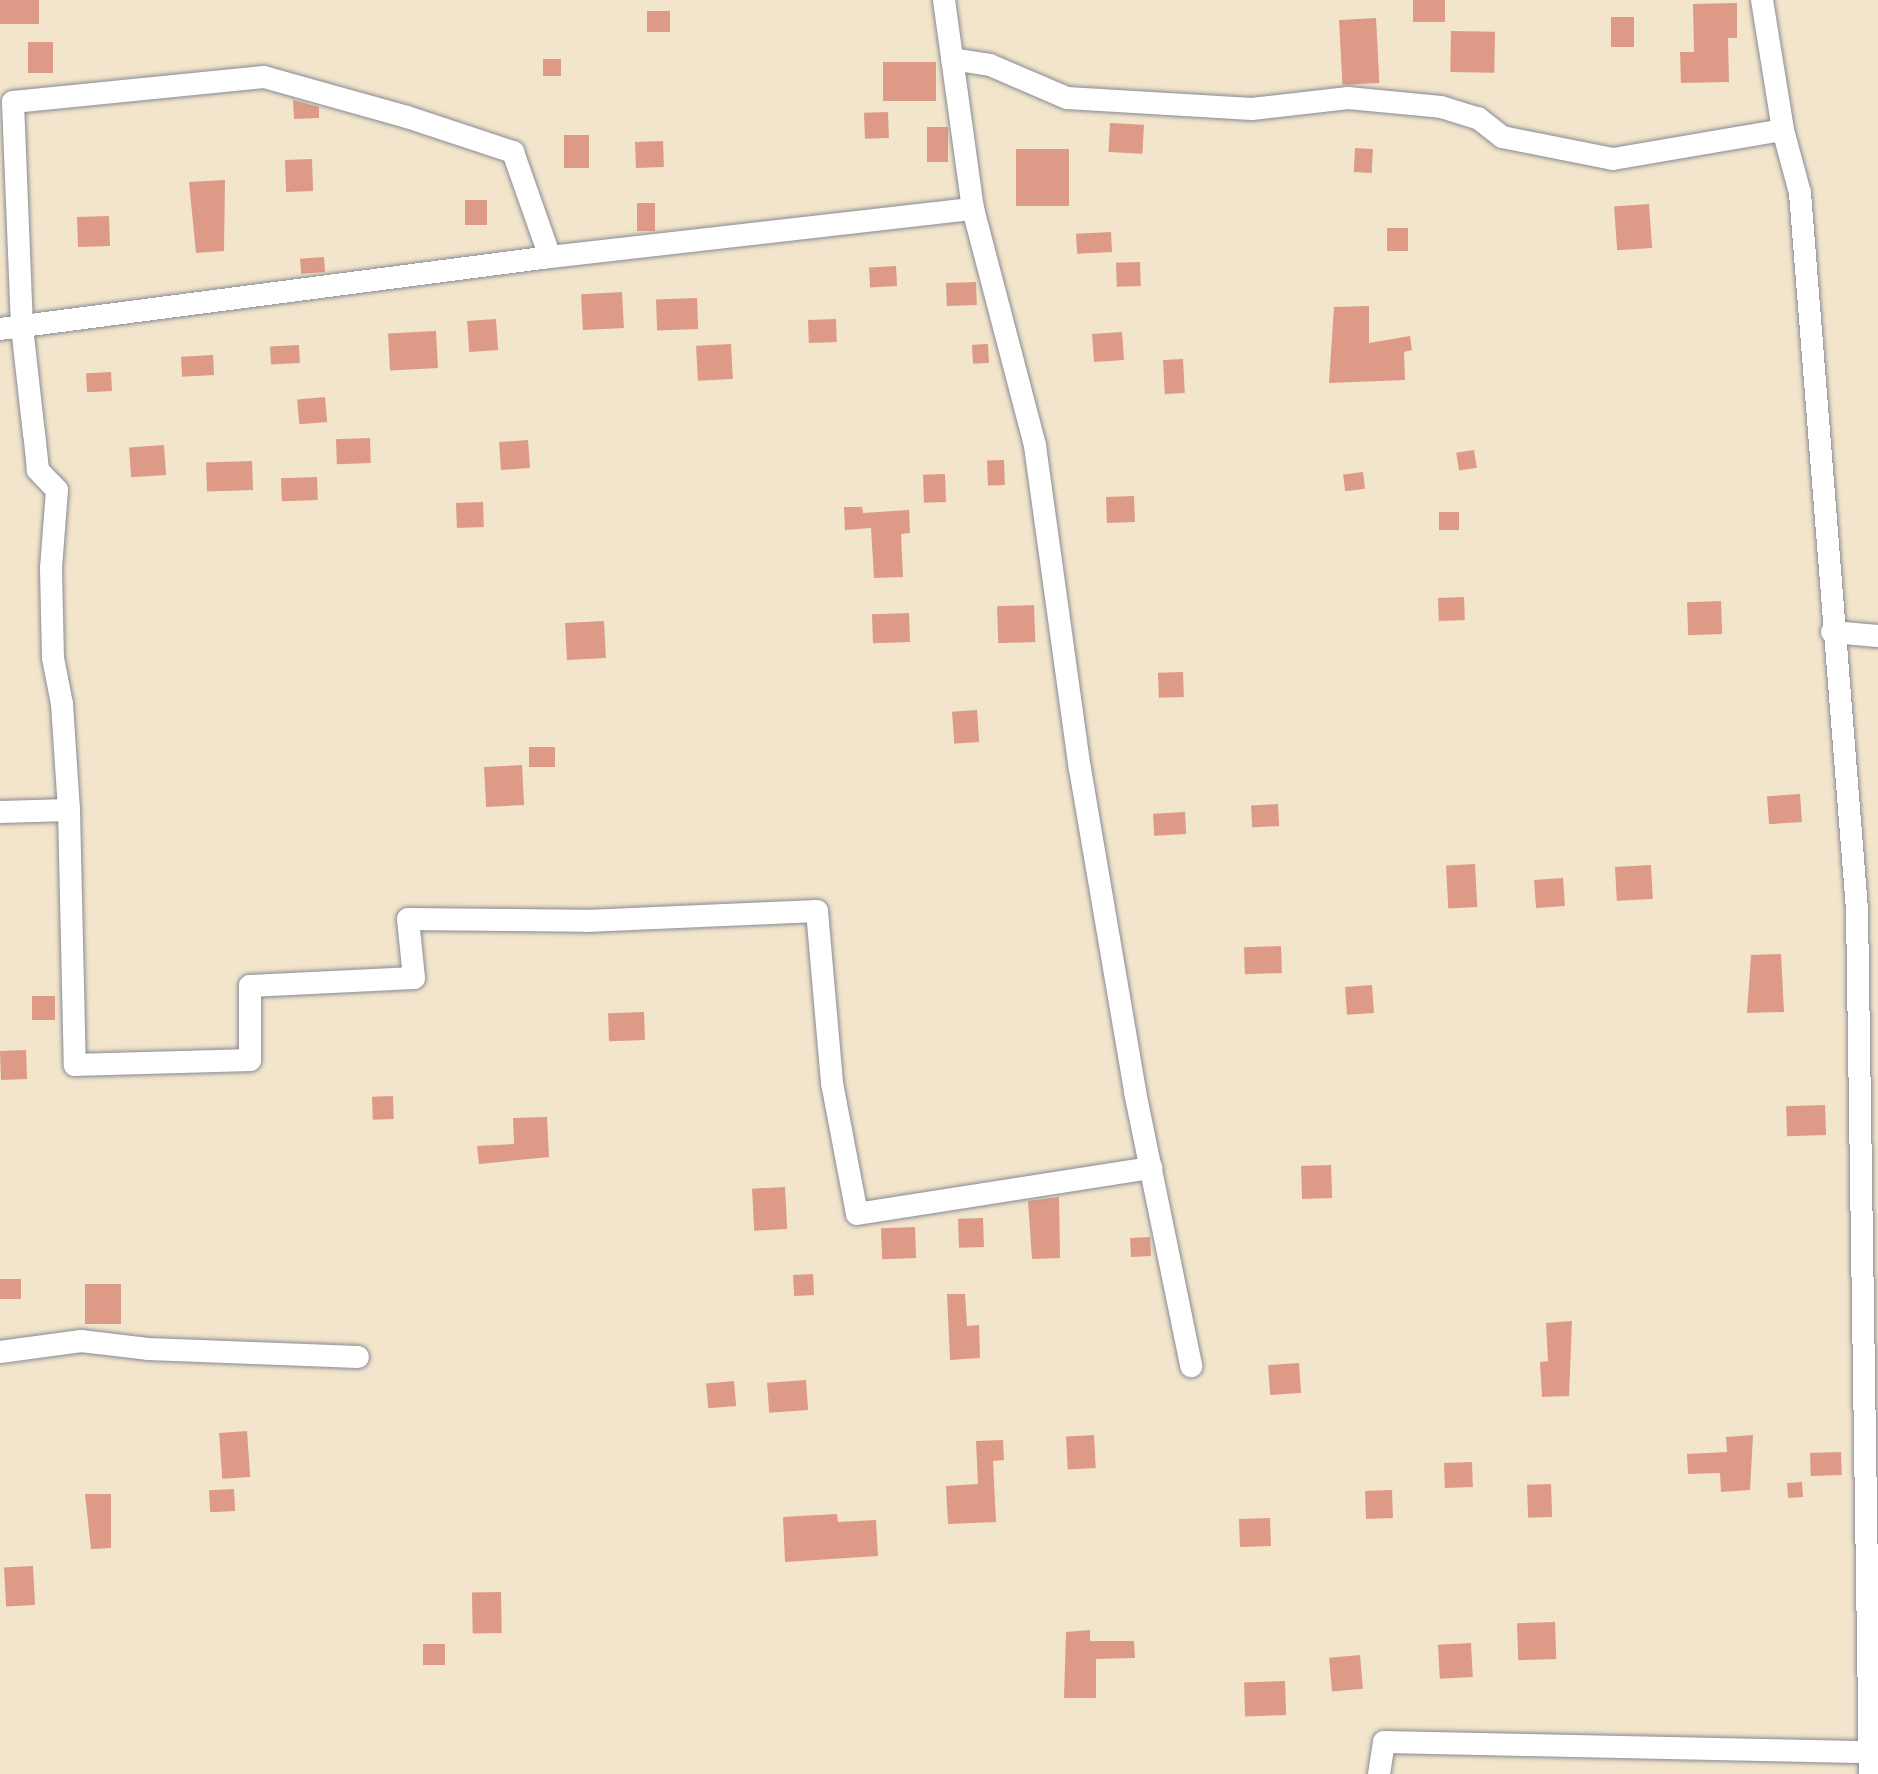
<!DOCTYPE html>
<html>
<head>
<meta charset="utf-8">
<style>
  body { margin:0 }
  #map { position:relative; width:1878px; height:1774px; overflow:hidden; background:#f3e5cb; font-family:Cardo,serif }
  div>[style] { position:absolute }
  .building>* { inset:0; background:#dd9a87; transform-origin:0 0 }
  .roads { filter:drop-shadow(0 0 2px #878a94) drop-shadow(0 0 2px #878a94) }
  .minor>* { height:22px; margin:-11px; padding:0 11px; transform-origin:11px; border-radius:11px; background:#fff }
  span { translate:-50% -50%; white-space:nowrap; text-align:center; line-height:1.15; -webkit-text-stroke:7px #fff; paint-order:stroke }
</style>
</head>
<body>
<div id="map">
  <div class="building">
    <div style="left:0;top:0;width:39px;height:24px"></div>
    <div style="left:1413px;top:0;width:32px;height:22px"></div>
    <div style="clip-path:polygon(1737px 3px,1737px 38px,1728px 38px,1729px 82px,1681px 83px,1680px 52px,1694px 52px,1693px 4px)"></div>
    <div style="left:647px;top:11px;width:23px;height:21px"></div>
    <div style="left:1611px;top:17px;width:23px;height:30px"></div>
    <div style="left:1376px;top:18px;width:65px;height:37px;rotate:87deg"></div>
    <div style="left:1451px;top:31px;width:44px;height:41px;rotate:1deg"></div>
    <div style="left:53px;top:42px;width:31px;height:25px;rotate:90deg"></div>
    <div style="left:561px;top:59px;width:17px;height:18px;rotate:90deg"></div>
    <div style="left:883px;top:62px;width:53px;height:39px"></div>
    <div style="clip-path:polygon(293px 100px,319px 107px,319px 118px,294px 119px)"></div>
    <div style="left:888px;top:112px;width:26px;height:24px;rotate:88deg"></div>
    <div style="left:1110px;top:123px;width:34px;height:29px;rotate:3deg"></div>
    <div style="left:927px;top:127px;width:21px;height:35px"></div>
    <div style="left:589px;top:135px;width:33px;height:25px;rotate:90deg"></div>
    <div style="left:663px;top:141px;width:26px;height:28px;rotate:88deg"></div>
    <div style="left:1355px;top:148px;width:18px;height:24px;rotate:3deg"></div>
    <div style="left:1016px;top:149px;width:53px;height:57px"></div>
    <div style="left:312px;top:159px;width:32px;height:27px;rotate:88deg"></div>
    <div style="clip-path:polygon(225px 180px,224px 251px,196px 253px,189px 182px)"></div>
    <div style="left:487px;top:200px;width:25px;height:22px;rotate:90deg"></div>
    <div style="left:655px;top:203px;width:28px;height:18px;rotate:90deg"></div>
    <div style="left:1649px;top:204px;width:44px;height:35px;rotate:86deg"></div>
    <div style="left:109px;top:216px;width:30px;height:32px;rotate:88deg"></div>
    <div style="left:1408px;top:228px;width:23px;height:21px;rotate:90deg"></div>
    <div style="left:1111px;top:232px;width:20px;height:35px;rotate:87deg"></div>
    <div style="left:324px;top:257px;width:15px;height:24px;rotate:86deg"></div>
    <div style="left:1140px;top:262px;width:24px;height:24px;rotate:88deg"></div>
    <div style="left:896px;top:266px;width:20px;height:27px;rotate:87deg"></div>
    <div style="left:976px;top:282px;width:23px;height:30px;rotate:88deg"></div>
    <div style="left:622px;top:292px;width:36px;height:41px;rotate:87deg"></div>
    <div style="left:697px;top:298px;width:31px;height:41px;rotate:88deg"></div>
    <div style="clip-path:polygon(1369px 306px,1369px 343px,1410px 336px,1412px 350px,1404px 352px,1405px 380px,1329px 383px,1334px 307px)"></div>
    <div style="left:496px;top:319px;width:31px;height:29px;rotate:86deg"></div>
    <div style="left:836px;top:319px;width:23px;height:28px;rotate:88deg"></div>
    <div style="left:436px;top:331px;width:37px;height:48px;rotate:87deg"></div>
    <div style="left:1122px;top:332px;width:28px;height:30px;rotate:86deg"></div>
    <div style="left:731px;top:344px;width:35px;height:35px;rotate:87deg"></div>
    <div style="left:988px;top:344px;width:19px;height:16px;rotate:87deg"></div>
    <div style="left:299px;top:345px;width:18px;height:29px;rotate:87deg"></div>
    <div style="left:213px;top:355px;width:20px;height:32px;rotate:87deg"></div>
    <div style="left:1183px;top:359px;width:34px;height:20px;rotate:87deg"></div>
    <div style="left:111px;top:372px;width:19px;height:25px;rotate:87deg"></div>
    <div style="left:325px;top:397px;width:25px;height:28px;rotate:85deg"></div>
    <div style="left:370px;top:438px;width:25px;height:34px;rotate:88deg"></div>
    <div style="left:528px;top:440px;width:28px;height:29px;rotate:86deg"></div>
    <div style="left:164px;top:445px;width:30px;height:35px;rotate:86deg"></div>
    <div style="left:1474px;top:450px;width:18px;height:18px;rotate:81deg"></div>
    <div style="left:1004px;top:460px;width:25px;height:17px;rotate:88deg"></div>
    <div style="left:252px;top:461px;width:29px;height:46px;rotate:88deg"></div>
    <div style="left:1363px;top:472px;width:17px;height:20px;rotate:83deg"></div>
    <div style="left:945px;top:474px;width:28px;height:22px;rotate:88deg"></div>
    <div style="left:317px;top:477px;width:23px;height:36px;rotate:88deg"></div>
    <div style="left:1134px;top:496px;width:26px;height:28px;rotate:88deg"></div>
    <div style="left:483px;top:502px;width:25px;height:27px;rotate:88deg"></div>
    <div style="clip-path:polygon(844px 507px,862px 507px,863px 513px,909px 510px,910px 533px,901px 534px,903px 577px,874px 578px,871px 528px,845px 530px)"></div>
    <div style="left:1439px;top:512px;width:20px;height:18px"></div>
    <div style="left:1464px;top:597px;width:23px;height:26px;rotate:88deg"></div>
    <div style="left:1721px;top:601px;width:33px;height:34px;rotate:88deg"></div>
    <div style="left:1034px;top:605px;width:37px;height:37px;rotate:88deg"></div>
    <div style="left:909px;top:613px;width:29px;height:37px;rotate:88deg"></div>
    <div style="left:604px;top:621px;width:37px;height:39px;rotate:87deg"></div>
    <div style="left:1183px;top:672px;width:25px;height:25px;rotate:88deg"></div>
    <div style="left:977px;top:710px;width:32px;height:25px;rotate:86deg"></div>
    <div style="left:555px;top:747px;width:20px;height:26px;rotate:90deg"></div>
    <div style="left:522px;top:765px;width:40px;height:38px;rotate:87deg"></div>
    <div style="left:1800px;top:794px;width:28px;height:33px;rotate:86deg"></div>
    <div style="left:1278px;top:804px;width:22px;height:27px;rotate:87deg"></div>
    <div style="left:1185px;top:812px;width:22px;height:32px;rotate:87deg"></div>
    <div style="left:1475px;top:864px;width:43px;height:29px;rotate:87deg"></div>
    <div style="left:1651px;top:865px;width:34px;height:36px;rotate:87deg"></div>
    <div style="left:1563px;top:878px;width:28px;height:29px;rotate:86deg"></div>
    <div style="left:1281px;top:946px;width:27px;height:37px;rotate:88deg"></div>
    <div style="clip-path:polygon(1781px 954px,1784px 1012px,1747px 1013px,1751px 955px)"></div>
    <div style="left:1372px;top:985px;width:28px;height:27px;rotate:86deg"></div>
    <div style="left:32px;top:996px;width:23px;height:24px"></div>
    <div style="left:644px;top:1012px;width:28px;height:36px;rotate:88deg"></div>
    <div style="left:26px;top:1050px;width:29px;height:26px;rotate:88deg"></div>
    <div style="left:393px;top:1096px;width:23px;height:21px;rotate:88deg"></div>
    <div style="left:1825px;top:1105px;width:30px;height:39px;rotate:88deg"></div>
    <div style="clip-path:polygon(547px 1117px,549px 1157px,479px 1164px,477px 1146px,514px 1144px,513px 1118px)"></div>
    <div style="left:1331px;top:1165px;width:33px;height:30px;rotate:88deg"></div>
    <div style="left:785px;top:1187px;width:42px;height:33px;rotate:87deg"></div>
    <div style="clip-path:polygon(1059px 1197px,1060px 1258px,1032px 1259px,1028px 1201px)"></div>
    <div style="left:983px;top:1218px;width:29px;height:25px;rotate:88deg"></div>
    <div style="left:915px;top:1227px;width:31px;height:34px;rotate:88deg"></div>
    <div style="left:1150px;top:1237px;width:19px;height:20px;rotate:87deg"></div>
    <div style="left:813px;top:1274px;width:21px;height:20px;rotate:87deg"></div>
    <div style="left:21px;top:1279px;width:20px;height:21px;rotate:90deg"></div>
    <div style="left:85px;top:1284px;width:36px;height:40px"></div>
    <div style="clip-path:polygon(947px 1294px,965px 1294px,967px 1326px,979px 1325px,980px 1358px,950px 1360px)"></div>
    <div style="clip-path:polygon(1572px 1321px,1569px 1396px,1542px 1397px,1540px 1362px,1548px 1361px,1546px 1323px)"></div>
    <div style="left:1299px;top:1363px;width:30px;height:31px;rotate:86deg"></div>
    <div style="left:806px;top:1380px;width:30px;height:39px;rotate:86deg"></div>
    <div style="left:734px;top:1381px;width:25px;height:28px;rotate:85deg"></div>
    <div style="left:247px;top:1431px;width:46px;height:28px;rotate:86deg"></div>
    <div style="left:1094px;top:1435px;width:33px;height:28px;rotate:87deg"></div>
    <div style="clip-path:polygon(1753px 1435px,1750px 1490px,1721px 1492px,1720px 1473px,1688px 1474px,1687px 1454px,1727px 1452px,1726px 1437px)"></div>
    <div style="clip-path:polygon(1003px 1440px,1004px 1460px,993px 1461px,996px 1522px,948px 1524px,946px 1486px,978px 1484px,976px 1441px)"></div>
    <div style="left:1841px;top:1452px;width:23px;height:31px;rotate:88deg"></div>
    <div style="left:1472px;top:1462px;width:25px;height:28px;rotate:88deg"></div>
    <div style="left:1802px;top:1482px;width:15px;height:15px;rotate:86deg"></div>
    <div style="left:1551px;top:1484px;width:33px;height:24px;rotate:88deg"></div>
    <div style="left:234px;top:1489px;width:22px;height:25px;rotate:87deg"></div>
    <div style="left:1392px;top:1490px;width:28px;height:27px;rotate:88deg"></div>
    <div style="clip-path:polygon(85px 1494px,111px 1494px,111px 1548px,91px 1549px)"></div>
    <div style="clip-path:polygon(837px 1514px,838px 1522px,876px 1520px,878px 1556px,785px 1562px,783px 1517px)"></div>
    <div style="left:1270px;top:1518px;width:28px;height:31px;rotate:88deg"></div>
    <div style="left:33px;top:1566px;width:39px;height:29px;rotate:87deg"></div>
    <div style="left:501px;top:1592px;width:41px;height:29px;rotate:89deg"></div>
    <div style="left:1555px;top:1622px;width:37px;height:38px;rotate:88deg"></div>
    <div style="clip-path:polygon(1090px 1630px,1090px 1641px,1134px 1641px,1135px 1658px,1096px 1659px,1096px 1698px,1064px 1698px,1066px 1632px)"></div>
    <div style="left:1471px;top:1643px;width:34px;height:33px;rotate:87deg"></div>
    <div style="left:445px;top:1644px;width:21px;height:22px;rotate:90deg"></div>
    <div style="left:1360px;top:1655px;width:34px;height:31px;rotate:85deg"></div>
    <div style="left:1285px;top:1681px;width:34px;height:41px;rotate:88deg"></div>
  </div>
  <div class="roads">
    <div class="minor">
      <div style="left:1762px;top:0;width:132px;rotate:80.8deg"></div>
      <div style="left:1783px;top:130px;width:65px;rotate:74.9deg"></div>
      <div style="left:1800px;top:193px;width:719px;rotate:85.45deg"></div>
      <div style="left:1857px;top:910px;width:864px;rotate:89.14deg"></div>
      <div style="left:952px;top:59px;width:38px;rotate:9deg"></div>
      <div style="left:990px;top:65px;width:84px;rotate:23.2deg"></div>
      <div style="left:1067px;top:98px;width:185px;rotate:3.4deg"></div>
      <div style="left:1252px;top:109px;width:97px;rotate:-6.5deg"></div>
      <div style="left:1348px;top:98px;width:93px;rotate:5.5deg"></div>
      <div style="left:1441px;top:107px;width:39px;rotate:17deg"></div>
      <div style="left:1478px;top:118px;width:31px;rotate:38deg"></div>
      <div style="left:1502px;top:137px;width:113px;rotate:11.2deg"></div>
      <div style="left:1613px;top:159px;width:172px;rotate:-9.7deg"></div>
      <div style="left:973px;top:209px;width:245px;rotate:75.3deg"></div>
      <div style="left:1035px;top:446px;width:326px;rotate:82.1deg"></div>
      <div style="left:1080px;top:769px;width:328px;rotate:80.3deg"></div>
      <div style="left:1135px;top:1092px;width:280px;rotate:78.4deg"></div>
      <div style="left:0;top:329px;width:555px;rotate:-7.46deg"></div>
      <div style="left:550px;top:257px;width:426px;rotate:-6.5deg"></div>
      <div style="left:973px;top:209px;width:211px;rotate:-97.9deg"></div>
      <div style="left:1832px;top:632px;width:46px;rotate:5deg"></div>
      <div style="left:69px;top:810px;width:255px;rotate:88.7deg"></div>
      <div style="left:75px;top:1065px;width:175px;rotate:-1.6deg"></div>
      <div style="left:250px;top:1060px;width:74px;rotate:-90deg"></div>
      <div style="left:250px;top:986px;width:164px;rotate:-2.8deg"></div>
      <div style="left:414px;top:978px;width:59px;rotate:-95.8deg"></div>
      <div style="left:408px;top:919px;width:178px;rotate:0.6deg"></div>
      <div style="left:586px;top:921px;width:231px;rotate:-2.5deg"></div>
      <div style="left:817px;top:911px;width:173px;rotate:85deg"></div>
      <div style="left:832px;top:1083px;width:133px;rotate:79.2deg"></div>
      <div style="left:857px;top:1214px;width:298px;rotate:-8.9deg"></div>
      <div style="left:0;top:812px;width:69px;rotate:-1.7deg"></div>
      <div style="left:69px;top:810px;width:106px;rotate:-93.8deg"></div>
      <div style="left:62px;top:704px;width:47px;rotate:-101.1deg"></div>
      <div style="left:53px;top:658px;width:90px;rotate:-91.3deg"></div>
      <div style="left:51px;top:568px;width:78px;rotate:-85.6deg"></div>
      <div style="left:57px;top:490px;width:28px;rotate:-134deg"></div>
      <div style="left:38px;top:470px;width:36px;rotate:-96deg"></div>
      <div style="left:34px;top:434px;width:108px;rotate:-96.4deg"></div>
      <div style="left:22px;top:327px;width:225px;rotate:-92.3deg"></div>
      <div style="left:13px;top:102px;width:252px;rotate:-5.7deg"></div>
      <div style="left:264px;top:77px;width:148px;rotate:15.6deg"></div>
      <div style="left:407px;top:117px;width:112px;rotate:18.3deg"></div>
      <div style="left:513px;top:152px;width:111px;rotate:70.6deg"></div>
      <div style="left:0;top:1352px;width:82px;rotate:-7.7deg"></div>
      <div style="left:81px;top:1341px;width:67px;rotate:6.8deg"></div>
      <div style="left:148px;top:1349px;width:210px;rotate:2.2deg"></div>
      <div style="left:1379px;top:1774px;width:32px;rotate:-81deg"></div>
      <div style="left:1384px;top:1742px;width:486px;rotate:1.2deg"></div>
    </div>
  </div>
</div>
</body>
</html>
